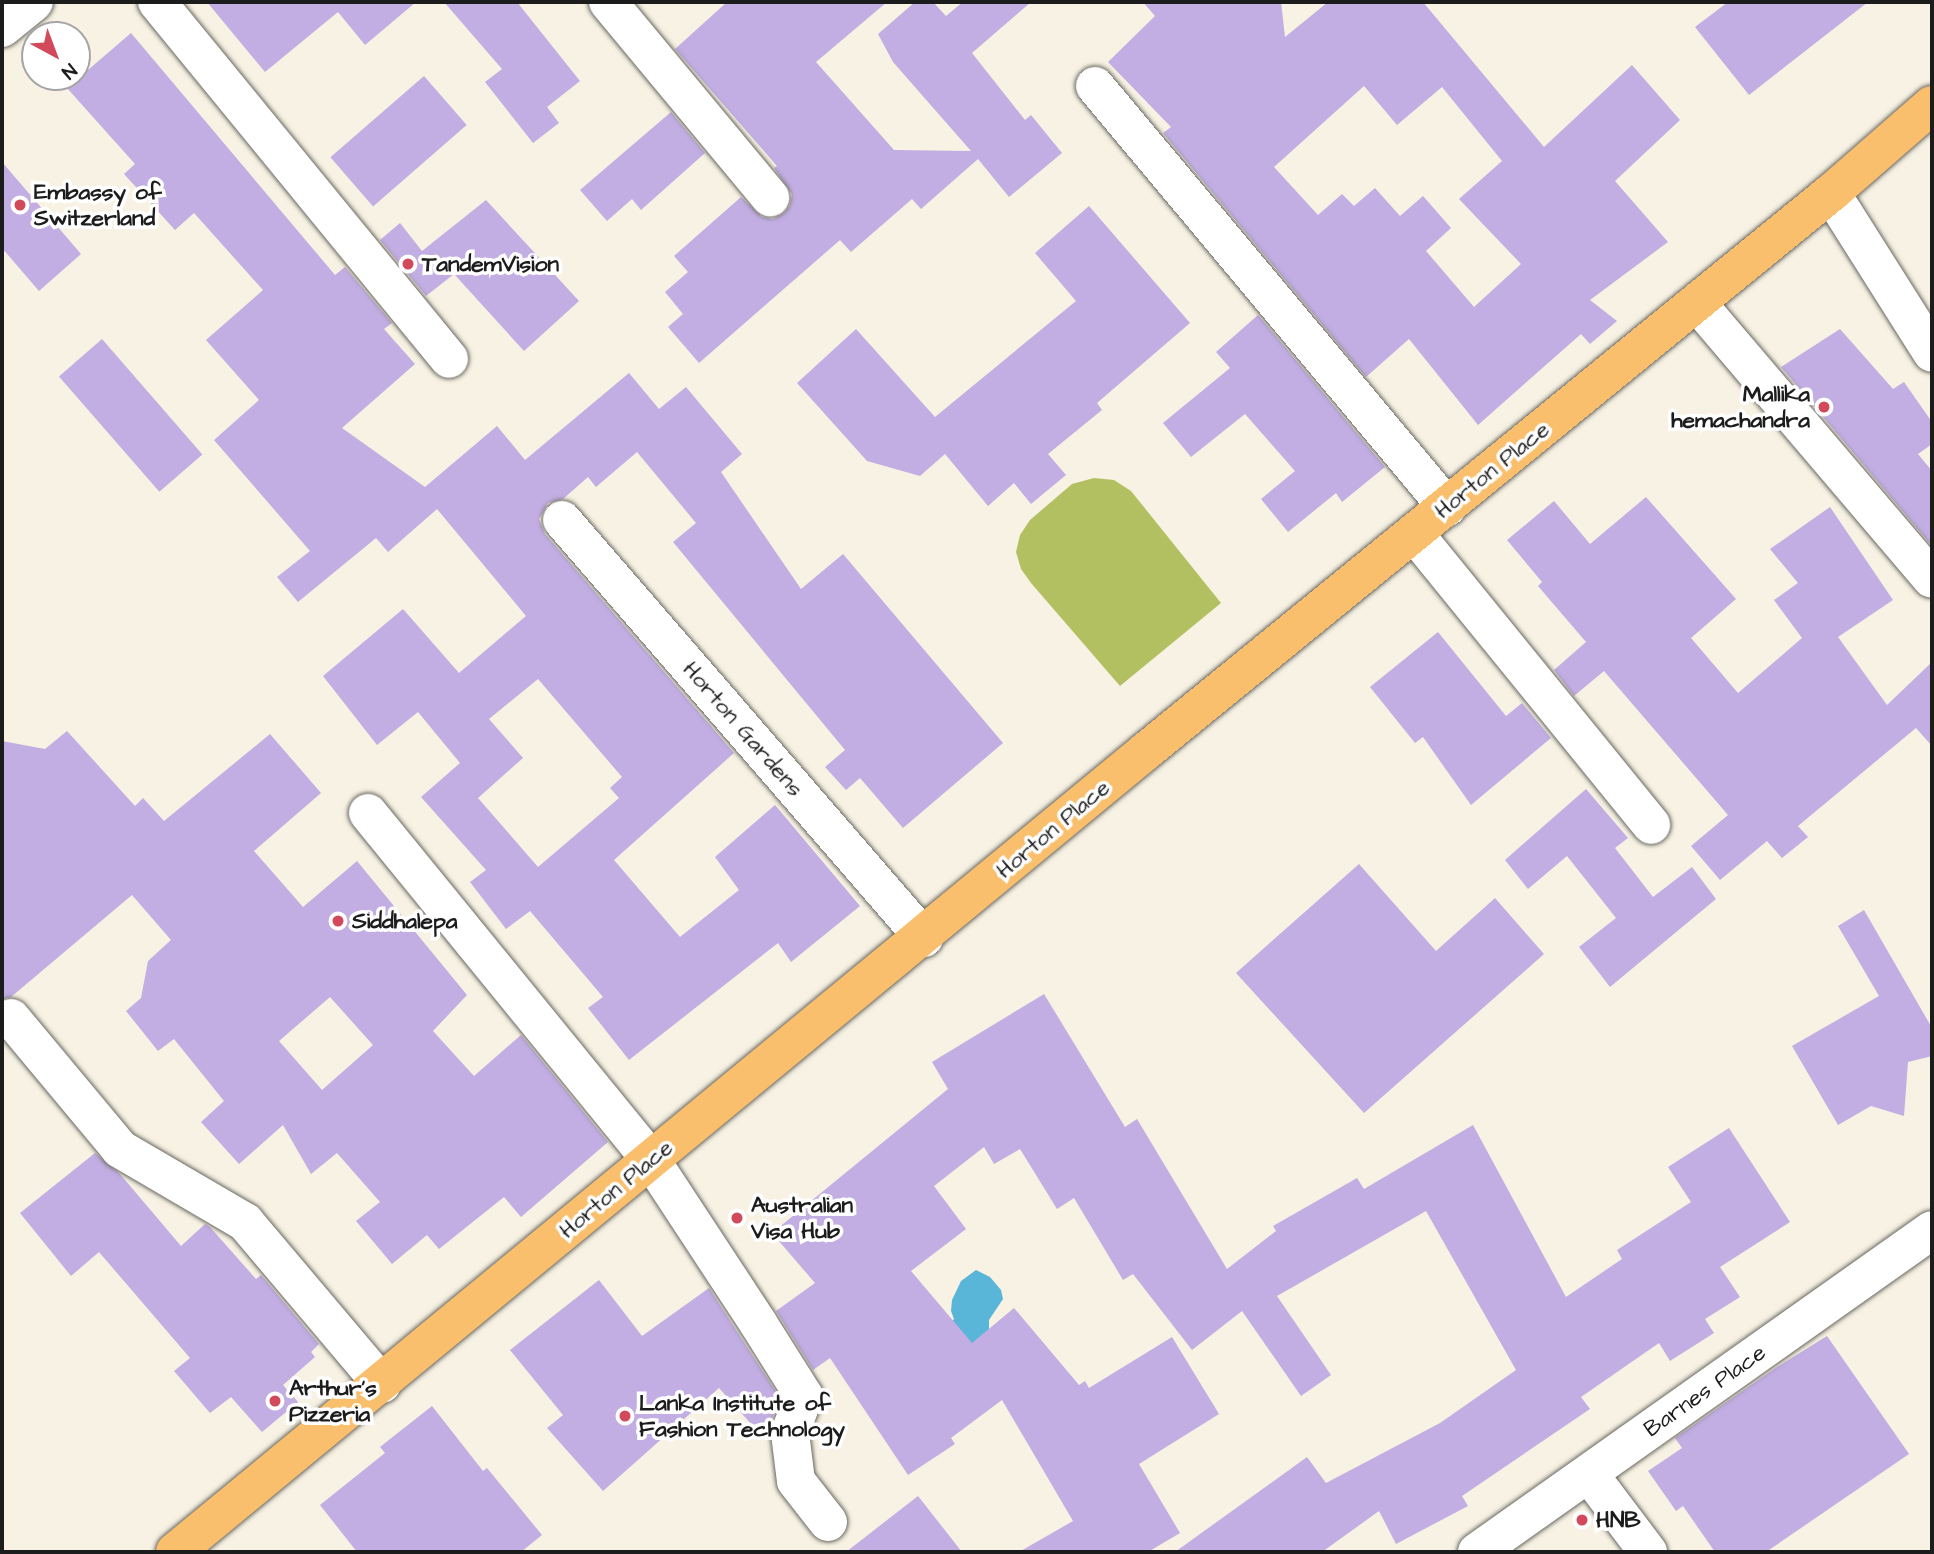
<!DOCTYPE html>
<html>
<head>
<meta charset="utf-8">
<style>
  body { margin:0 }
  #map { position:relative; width:1934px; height:1554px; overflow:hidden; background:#f7f2e3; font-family:"Architects Daughter",sans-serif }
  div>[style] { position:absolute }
  .green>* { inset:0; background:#b3c061 }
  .water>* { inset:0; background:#5ab6d8 }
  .building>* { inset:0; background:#c2aee2; transform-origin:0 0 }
  .roads { filter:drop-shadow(0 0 2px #696762) drop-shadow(0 0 2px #696762) }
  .minor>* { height:38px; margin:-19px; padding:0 19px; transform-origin:19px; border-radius:19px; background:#fff }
  .highway>* { height:38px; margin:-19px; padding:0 19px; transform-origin:19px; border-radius:19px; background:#f9bf6d }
  .dots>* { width:19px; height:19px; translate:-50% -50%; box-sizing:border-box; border:4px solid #fff; border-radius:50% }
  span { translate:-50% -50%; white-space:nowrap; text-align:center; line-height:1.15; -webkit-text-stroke:7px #fff; paint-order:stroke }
  .poi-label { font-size:23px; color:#1c1c1c; font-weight:700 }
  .left { translate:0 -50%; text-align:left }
  .right { translate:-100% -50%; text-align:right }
  .street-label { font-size:23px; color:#1c1c1c }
  .frame { position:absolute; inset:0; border:4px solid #1c1c1c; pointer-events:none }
  .north { position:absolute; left:21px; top:21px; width:70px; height:70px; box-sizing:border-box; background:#fff; border:2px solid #a4a4a4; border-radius:50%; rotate:139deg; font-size:19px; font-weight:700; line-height:28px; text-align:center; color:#1c1c1c }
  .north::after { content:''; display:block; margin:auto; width:24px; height:32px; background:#d1495b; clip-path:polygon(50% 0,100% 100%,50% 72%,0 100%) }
</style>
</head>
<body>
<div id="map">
  <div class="green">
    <div style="clip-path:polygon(1094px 478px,1114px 480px,1131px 491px,1221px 603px,1120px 686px,1031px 583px,1021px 569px,1016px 552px,1020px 535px,1030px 520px,1072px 484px)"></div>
  </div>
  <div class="water">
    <div style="clip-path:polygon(976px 1270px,990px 1277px,1001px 1290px,1003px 1299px,989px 1320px,989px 1330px,995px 1347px,927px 1346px,954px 1319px,951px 1311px,952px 1300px,961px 1281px)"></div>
  </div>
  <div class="building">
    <div style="clip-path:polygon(207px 2px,416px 2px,365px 45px,338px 12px,265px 72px)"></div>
    <div style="clip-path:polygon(444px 2px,517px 2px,580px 81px,547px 107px,559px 123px,533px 143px,485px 82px,502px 69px)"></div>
    <div style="clip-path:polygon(727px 2px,887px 2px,816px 62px,894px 150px,971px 151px,893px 62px,878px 34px,915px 2px,933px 2px,946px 16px,963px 2px,1031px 2px,972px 53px,1025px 120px,1031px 115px,1062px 153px,1009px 197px,978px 159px,921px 209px,912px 199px,851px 252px,840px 240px,699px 363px,668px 327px,683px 314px,665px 292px,688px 272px,674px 256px,741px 197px,762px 217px,773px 219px,784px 213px,790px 205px,792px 194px,774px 168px,777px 166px,675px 49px)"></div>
    <div style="clip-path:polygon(evenodd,1143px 2px,1281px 2px,1285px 37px,1328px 2px,1423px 2px,1544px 147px,1632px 65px,1680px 120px,1615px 181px,1668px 242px,1590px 300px,1617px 321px,1590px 344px,1581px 334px,1478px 425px,1409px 339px,1366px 377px,1163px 133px,1171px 127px,1108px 62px,1155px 16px,1143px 2px,1364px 86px,1397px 125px,1442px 87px,1502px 161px,1459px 199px,1521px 264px,1474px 307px,1426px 251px,1451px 228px,1423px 196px,1400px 216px,1375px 188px,1354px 206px,1342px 194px,1318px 215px,1274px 167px,1364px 86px)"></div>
    <div style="clip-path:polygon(1728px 2px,1868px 2px,1749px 95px,1695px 27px)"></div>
    <div style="clip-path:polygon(evenodd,131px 33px,335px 275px,345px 267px,392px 323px,384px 329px,415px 364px,342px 428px,425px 487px,497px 426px,525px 460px,629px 373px,659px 409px,686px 387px,742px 454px,721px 472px,801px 589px,843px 554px,1003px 743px,903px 828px,860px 778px,846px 790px,825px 767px,845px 750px,673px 542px,696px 523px,637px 452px,596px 487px,588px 477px,563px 499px,548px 503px,539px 519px,545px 534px,734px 753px,614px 860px,680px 937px,739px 890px,715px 857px,775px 805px,860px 906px,791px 962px,778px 943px,629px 1060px,588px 1008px,603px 997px,530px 911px,506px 929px,470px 882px,486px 870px,421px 797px,460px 763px,418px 712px,377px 745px,323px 676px,403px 609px,459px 673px,526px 616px,437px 509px,388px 552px,376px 538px,298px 602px,277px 577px,310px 551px,214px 440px,259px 400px,206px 340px,263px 290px,194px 213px,175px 230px,124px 174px,135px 164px,67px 88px,131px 33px,538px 679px,622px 777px,610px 788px,619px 798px,538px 867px,478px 798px,523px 758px,489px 719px,538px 679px)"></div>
    <div style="left:424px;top:76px;width:65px;height:124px;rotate:49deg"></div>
    <div style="clip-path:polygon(671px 112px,705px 153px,641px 210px,632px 199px,607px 221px,580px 190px)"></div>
    <div style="clip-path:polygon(2px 162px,81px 254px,39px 291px,2px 248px)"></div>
    <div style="clip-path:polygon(486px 200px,579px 301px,524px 351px,454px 274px,426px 296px,380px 240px,400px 223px,422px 251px)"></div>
    <div style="clip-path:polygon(1089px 206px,1190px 323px,1097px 403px,1102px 410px,1048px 454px,1066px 475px,1031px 504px,1014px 483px,988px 506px,945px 454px,920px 476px,867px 461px,797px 383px,856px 329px,935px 417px,1076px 301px,1035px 253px)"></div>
    <div style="clip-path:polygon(1258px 315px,1385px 467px,1342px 502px,1336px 493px,1288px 532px,1261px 499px,1295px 471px,1245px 414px,1191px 457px,1163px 423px,1230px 368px,1216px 352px)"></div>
    <div style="clip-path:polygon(1840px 329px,1893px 389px,1904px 382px,1932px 422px,1932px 444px,1918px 454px,1932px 471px,1932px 546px,1781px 367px)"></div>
    <div style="left:102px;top:339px;width:153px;height:57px;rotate:49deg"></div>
    <div style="clip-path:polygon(1646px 497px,1736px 599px,1691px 638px,1738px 693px,1802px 638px,1774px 600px,1798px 583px,1770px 549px,1830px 507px,1893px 600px,1838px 637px,1887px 705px,1932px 662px,1932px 746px,1916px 728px,1798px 826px,1808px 837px,1782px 858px,1767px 841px,1720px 880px,1691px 846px,1728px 815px,1604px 671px,1574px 696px,1554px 670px,1586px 642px,1538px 586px,1542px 582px,1507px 540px,1554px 501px,1590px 544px)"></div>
    <div style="clip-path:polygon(1438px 632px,1506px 716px,1522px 703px,1551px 738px,1471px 805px,1423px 737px,1415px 743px,1370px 687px)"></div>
    <div style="clip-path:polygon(evenodd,67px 731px,135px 806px,143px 798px,164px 821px,270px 734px,321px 793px,254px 851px,303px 907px,357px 861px,467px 995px,433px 1031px,474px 1076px,521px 1035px,608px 1142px,521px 1217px,504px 1197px,439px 1249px,427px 1235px,392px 1264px,356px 1221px,380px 1202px,337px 1153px,311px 1174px,283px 1125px,239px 1164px,201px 1122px,224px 1101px,174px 1039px,158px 1051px,126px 1011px,141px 998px,148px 961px,171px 940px,132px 895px,11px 997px,2px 999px,2px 741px,45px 749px,67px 731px,330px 997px,373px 1045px,322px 1090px,279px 1041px,330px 997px)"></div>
    <div style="clip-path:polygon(1586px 789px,1628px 838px,1615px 848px,1653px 897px,1692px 867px,1716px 899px,1610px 987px,1579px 947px,1616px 918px,1567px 856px,1528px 889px,1505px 860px)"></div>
    <div style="clip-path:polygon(1359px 864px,1436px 951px,1495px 898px,1544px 954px,1364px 1113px,1236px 973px)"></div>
    <div style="clip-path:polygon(1864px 910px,1932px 1028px,1932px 1056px,1908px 1062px,1904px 1116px,1871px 1106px,1838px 1125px,1792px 1046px,1879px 996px,1838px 926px)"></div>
    <div style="clip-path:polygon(1044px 994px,1125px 1127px,1137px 1119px,1227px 1269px,1276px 1231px,1273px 1226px,1357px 1178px,1364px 1189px,1473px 1125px,1566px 1297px,1622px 1259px,1617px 1250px,1691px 1202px,1668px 1167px,1729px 1128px,1790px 1222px,1720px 1267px,1740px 1297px,1705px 1319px,1714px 1333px,1670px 1361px,1659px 1343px,1581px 1397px,1590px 1409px,1462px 1496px,1468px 1506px,1396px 1544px,1379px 1511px,1322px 1552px,1175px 1552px,1307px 1457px,1326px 1483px,1440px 1423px,1516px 1370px,1426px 1211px,1277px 1296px,1331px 1375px,1301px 1396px,1242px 1311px,1192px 1350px,1133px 1274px,1123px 1280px,1074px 1198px,1057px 1209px,1020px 1149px,994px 1164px,984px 1147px,934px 1186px,966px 1229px,911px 1271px,972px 1343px,1014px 1308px,1079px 1385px,1085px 1381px,1089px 1388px,1172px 1337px,1219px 1414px,1139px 1464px,1180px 1533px,1148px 1552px,1019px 1552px,1073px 1521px,1002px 1400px,951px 1438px,955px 1444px,908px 1475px,830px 1358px,813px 1370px,776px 1311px,815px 1283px,772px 1233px,948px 1089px,932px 1062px)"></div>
    <div style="clip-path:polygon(95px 1153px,120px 1174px,181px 1246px,205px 1224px,210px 1227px,256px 1279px,261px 1275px,319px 1344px,311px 1352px,315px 1357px,283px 1385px,298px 1402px,262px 1432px,231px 1397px,210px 1413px,174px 1371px,190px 1358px,99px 1252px,71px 1276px,20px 1213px)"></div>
    <div style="clip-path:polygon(599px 1280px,642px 1336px,709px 1288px,780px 1398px,771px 1421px,752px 1425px,719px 1388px,603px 1491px,547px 1428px,563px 1415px,510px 1350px)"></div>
    <div style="clip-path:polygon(1827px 1336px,1909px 1454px,1766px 1552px,1715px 1552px,1683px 1506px,1676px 1511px,1648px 1471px,1682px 1448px,1675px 1438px,1777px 1367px)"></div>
    <div style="clip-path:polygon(432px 1406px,483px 1471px,487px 1468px,542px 1535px,521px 1552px,357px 1552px,320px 1505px,385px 1453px,380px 1447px)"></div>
    <div style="clip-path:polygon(918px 1496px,962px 1552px,846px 1552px)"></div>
  </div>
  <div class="roads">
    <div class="minor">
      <div style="left:157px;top:2px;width:461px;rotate:50.7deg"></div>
      <div style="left:608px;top:2px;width:254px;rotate:50.3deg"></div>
      <div style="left:2px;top:28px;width:41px;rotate:-39.1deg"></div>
      <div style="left:1095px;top:86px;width:549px;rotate:50.1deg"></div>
      <div style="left:1831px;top:193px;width:189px;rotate:57.7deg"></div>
      <div style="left:1697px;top:303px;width:362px;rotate:49.6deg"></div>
      <div style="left:562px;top:520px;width:553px;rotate:49.11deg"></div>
      <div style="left:1414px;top:533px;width:376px;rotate:50.9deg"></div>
      <div style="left:368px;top:813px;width:448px;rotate:50.8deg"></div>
      <div style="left:651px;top:1160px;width:195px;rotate:56.7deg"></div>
      <div style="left:758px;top:1323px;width:86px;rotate:57.8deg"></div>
      <div style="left:804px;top:1396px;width:40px;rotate:111deg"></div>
      <div style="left:790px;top:1433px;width:48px;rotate:82.9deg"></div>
      <div style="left:796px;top:1481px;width:52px;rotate:52deg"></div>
      <div style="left:11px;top:1018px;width:170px;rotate:50.2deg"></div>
      <div style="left:120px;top:1149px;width:145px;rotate:30.3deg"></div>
      <div style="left:245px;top:1222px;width:212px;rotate:49.8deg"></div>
      <div style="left:1589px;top:1474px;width:98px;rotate:52.9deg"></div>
      <div style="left:1477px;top:1552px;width:557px;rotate:-35.29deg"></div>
    </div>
    <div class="highway">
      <div style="left:175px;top:1552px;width:1259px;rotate:-39.52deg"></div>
      <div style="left:1146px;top:751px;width:884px;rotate:-39.17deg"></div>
      <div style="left:1831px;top:193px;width:134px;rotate:-41.1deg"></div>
    </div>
  </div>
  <div class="dots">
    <div style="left:20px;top:205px;background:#d1495b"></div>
    <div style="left:408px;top:264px;background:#d1495b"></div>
    <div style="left:1824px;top:407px;background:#d1495b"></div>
    <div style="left:338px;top:921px;background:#d1495b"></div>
    <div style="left:737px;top:1218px;background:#d1495b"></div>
    <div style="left:275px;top:1401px;background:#d1495b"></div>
    <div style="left:625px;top:1416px;background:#d1495b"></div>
    <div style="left:1582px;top:1520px;background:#d1495b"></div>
  </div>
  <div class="poi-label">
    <span class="left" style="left:34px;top:205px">Embassy of<br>Switzerland</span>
    <span class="left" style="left:422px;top:264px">TandemVision</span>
    <span class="right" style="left:1810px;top:407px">Mallika<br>hemachandra</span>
    <span class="left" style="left:352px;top:921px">Siddhalepa</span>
    <span class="left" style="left:751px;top:1218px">Australian<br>Visa Hub</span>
    <span class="left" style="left:289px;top:1401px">Arthur's<br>Pizzeria</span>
    <span class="left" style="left:639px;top:1416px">Lanka Institute of<br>Fashion Technology</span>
    <span class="left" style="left:1596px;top:1520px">HNB</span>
  </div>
  <div class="street-label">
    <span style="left:1492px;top:470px;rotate:-39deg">Horton Place</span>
    <span style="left:743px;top:729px;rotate:49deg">Horton Gardens</span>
    <span style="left:1053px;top:829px;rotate:-40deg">Horton Place</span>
    <span style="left:616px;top:1189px;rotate:-40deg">Horton Place</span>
    <span style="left:1705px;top:1391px;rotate:-35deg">Barnes Place</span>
  </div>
  <div class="frame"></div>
  <div class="north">N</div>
</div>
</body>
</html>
